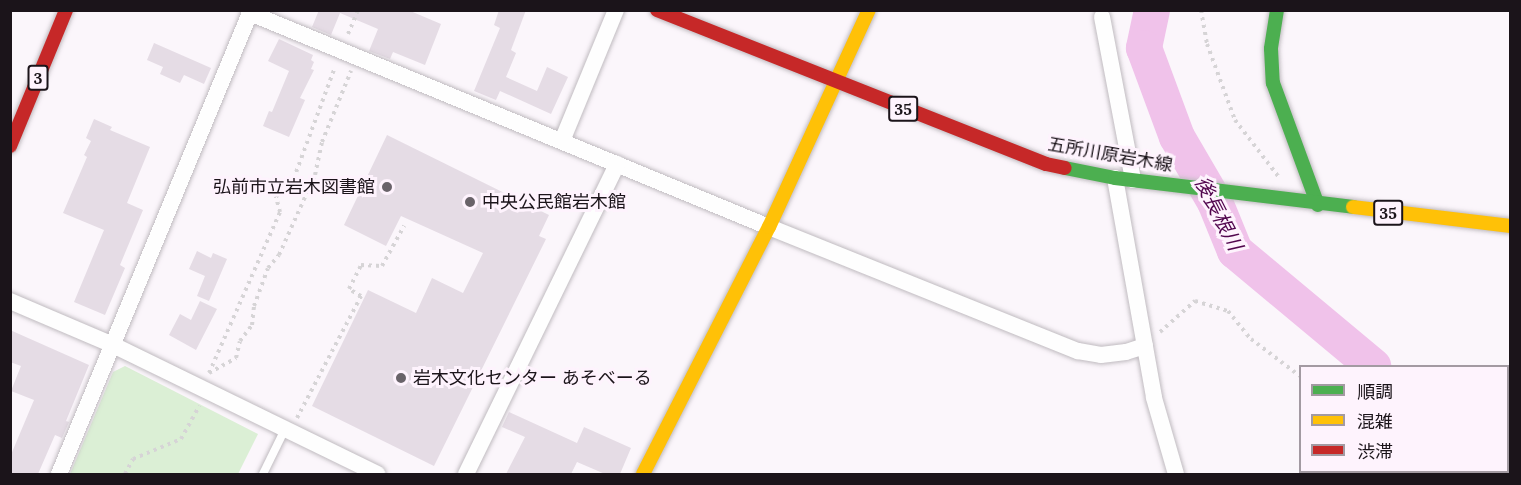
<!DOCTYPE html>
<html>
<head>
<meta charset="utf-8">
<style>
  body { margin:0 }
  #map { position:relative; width:1521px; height:485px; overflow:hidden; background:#fbf6fb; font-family:Lora,"Noto Sans JP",serif }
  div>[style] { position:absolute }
  .green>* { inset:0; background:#dbefd5 }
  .river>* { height:36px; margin:-18px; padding:0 18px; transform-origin:18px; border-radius:18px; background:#f0c2ea }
  .building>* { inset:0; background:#e5dce5 }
  .path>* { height:4px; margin-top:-2px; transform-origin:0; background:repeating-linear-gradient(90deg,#d6d4d6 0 3px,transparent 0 7.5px) }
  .roads { filter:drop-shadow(0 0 2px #c0bbc0) drop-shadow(0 0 2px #c0bbc0) }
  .lane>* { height:8px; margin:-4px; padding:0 4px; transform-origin:4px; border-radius:4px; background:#fefefe }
  .street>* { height:16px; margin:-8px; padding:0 8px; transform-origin:8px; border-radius:8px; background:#fefefe }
  .fast>* { height:14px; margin:-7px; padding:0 7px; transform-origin:7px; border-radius:7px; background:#4caf50 }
  .slow>* { height:14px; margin:-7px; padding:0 7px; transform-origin:7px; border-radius:7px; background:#ffc107 }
  .jam>* { height:14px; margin:-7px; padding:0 7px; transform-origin:7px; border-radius:7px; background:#c62828 }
  .dots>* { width:16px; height:16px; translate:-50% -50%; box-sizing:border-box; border:3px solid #fef3fd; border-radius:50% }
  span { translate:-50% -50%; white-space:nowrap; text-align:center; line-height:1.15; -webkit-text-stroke:6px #fef3fd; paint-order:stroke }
  .shield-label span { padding:2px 4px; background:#fef3fd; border:2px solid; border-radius:4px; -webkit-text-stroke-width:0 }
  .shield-label { font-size:16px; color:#1b141a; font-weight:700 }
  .street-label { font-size:18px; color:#1b141a }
  .poi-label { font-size:18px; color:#1b141a }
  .right { translate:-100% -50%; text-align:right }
  .left { translate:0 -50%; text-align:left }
  .water-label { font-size:20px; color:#52064e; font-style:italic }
  .frame { position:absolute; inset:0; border:12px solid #1b141a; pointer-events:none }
  .legend { position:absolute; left:1299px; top:365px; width:210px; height:108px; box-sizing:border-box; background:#fef3fd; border:2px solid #a39aa2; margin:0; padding:8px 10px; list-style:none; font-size:18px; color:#1b141a }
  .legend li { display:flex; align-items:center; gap:12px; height:30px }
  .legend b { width:30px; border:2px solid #a39aa2 }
</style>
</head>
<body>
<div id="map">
  <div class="green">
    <div style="clip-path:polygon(125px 366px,258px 434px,238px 474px,70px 474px,113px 372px)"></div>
  </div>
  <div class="river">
    <div style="left:1152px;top:10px;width:39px;rotate:102deg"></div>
    <div style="left:1144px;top:48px;width:95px;rotate:69.7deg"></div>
    <div style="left:1177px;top:137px;width:75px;rotate:59.7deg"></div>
    <div style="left:1215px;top:202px;width:53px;rotate:67.8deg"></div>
    <div style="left:1235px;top:251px;width:180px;rotate:39.8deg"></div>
    <div style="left:1508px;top:439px;width:3px;rotate:45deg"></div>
  </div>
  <div class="building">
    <div style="clip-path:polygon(319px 10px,408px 10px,441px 24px,425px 65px,393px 52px,390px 59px,369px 51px,378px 29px,340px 13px,331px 35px,312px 27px)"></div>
    <div style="clip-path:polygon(499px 10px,526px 10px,511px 50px,516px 53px,506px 77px,537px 91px,547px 67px,568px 77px,551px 114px,500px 91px,496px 100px,474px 91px,500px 28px,494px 25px)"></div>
    <div style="clip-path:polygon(279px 39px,313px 55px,311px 60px,314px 62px,311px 69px,314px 70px,300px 98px,305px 100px,289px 137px,263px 126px,269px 111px,272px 112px,289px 71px,268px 61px)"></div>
    <div style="clip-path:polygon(154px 43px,211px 68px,204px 84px,184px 75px,180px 83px,160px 74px,163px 67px,147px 60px)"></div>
    <div style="clip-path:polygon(94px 119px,112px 127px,110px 130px,150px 147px,127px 203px,143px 210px,120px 265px,125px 268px,105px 315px,74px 302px,104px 230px,63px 213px,87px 157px,84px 155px,91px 141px,86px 138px)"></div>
    <div style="clip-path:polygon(387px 135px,549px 215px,539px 236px,546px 239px,434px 466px,312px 406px,368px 290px,416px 313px,432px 278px,463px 293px,483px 253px,401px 216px,386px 246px,344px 225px)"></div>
    <div style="clip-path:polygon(197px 251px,211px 258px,213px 253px,227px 259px,209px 301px,197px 296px,205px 276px,189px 269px)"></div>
    <div style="clip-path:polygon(200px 301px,217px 309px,196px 350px,169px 335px,180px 314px,191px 320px)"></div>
    <div style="clip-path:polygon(10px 330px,89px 365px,66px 421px,69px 422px,62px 438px,55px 435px,38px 474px,10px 474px,10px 457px,34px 400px,11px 391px,21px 366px,10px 362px)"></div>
    <div style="clip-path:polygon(509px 412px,577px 443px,584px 427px,631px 448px,620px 474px,605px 474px,577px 462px,571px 474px,506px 474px,525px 437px,502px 427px)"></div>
  </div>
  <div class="path">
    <div style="left:1201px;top:10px;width:35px;rotate:80deg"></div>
    <div style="left:1207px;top:44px;width:81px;rotate:69.8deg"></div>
    <div style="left:1235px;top:120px;width:71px;rotate:52.5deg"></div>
    <div style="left:348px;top:34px;width:26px;rotate:-67deg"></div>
    <div style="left:1160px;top:332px;width:47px;rotate:-41.5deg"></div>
    <div style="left:1195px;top:301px;width:34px;rotate:17deg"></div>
    <div style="left:1228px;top:311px;width:36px;rotate:51deg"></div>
    <div style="left:1251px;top:339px;width:61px;rotate:37.1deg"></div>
    <div style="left:209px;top:373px;width:176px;rotate:-66.2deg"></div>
    <div style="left:280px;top:212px;width:16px;rotate:-105deg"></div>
    <div style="left:276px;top:197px;width:6px;rotate:-51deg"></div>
    <div style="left:280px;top:192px;width:13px;rotate:-29deg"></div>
    <div style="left:291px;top:186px;width:127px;rotate:-69.7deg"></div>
    <div style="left:209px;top:373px;width:31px;rotate:-29deg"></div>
    <div style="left:236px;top:358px;width:17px;rotate:-77deg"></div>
    <div style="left:240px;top:341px;width:20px;rotate:-53deg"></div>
    <div style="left:252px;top:325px;width:19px;rotate:-84deg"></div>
    <div style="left:254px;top:306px;width:40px;rotate:-69.8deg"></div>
    <div style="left:268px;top:268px;width:17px;rotate:-50deg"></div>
    <div style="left:279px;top:255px;width:88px;rotate:-65.8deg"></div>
    <div style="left:315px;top:175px;width:34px;rotate:-78deg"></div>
    <div style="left:322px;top:142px;width:77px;rotate:-67.8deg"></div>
    <div style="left:297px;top:418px;width:138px;rotate:-62.3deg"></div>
    <div style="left:361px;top:296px;width:14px;rotate:-150deg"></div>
    <div style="left:349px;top:289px;width:27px;rotate:-63deg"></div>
    <div style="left:361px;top:265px;width:21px;rotate:3deg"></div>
    <div style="left:382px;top:266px;width:46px;rotate:-61.2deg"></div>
    <div style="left:1484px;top:472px;width:6px;rotate:18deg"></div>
    <div style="left:125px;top:474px;width:17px;rotate:-62deg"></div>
    <div style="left:133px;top:459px;width:52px;rotate:-22.6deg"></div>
    <div style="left:181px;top:439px;width:38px;rotate:-61deg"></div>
  </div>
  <div class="roads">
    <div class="lane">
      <div style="left:263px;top:474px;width:50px;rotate:-63.9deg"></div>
    </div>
    <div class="street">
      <div style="left:1102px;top:17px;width:166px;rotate:79.2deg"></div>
      <div style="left:562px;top:141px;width:142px;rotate:-67.6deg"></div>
      <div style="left:1115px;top:178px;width:223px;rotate:79.9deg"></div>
      <div style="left:1154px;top:398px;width:79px;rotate:73.9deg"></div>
      <div style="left:10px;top:301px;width:112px;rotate:23.1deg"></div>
      <div style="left:113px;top:345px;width:294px;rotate:26deg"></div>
      <div style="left:59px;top:474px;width:499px;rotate:-67.5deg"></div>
      <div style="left:250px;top:13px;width:561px;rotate:22.41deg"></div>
      <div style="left:769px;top:227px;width:333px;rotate:21.9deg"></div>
      <div style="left:1078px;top:351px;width:23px;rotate:10deg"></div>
      <div style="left:1101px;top:355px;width:25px;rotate:-7deg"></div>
      <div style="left:1126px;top:352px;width:20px;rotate:-18deg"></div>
      <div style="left:466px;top:474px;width:345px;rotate:-64deg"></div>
    </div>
    <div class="fast">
      <div style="left:1277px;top:10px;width:39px;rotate:99deg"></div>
      <div style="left:1271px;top:49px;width:34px;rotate:87deg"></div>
      <div style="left:1273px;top:83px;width:130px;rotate:69.8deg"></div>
      <div style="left:1065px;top:168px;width:51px;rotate:11.3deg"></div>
      <div style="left:1115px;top:178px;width:240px;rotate:6.9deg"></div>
    </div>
    <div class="slow">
      <div style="left:1353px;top:207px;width:158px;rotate:6.9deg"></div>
      <div style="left:643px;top:474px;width:277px;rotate:-63deg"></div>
      <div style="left:769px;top:227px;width:239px;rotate:-65.3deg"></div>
    </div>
    <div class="jam">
      <div style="left:657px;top:10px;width:418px;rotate:21.6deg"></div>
      <div style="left:1046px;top:164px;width:19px;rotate:12deg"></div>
      <div style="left:10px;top:146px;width:147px;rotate:-67.6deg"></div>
    </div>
  </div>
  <div class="dots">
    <div style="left:387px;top:187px;background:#696369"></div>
    <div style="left:470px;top:202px;background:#696369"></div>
    <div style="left:401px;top:378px;background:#696369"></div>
  </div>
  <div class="shield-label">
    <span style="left:38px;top:78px">3</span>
    <span style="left:903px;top:109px">35</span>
    <span style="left:1388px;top:213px">35</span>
  </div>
  <div class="street-label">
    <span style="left:1110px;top:155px;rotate:10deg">五所川原岩木線</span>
  </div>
  <div class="poi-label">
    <span class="right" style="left:375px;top:187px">弘前市立岩木図書館</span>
    <span class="left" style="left:482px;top:202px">中央公民館岩木館</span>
    <span class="left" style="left:413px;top:378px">岩木文化センター あそべーる</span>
  </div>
  <div class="water-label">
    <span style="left:1219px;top:213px;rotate:63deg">後長根川</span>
  </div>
  <div class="frame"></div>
  <ul class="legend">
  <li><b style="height:8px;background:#4caf50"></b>順調</li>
  <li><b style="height:8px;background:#ffc107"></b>混雑</li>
  <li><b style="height:8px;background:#c62828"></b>渋滞</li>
  </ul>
</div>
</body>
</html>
